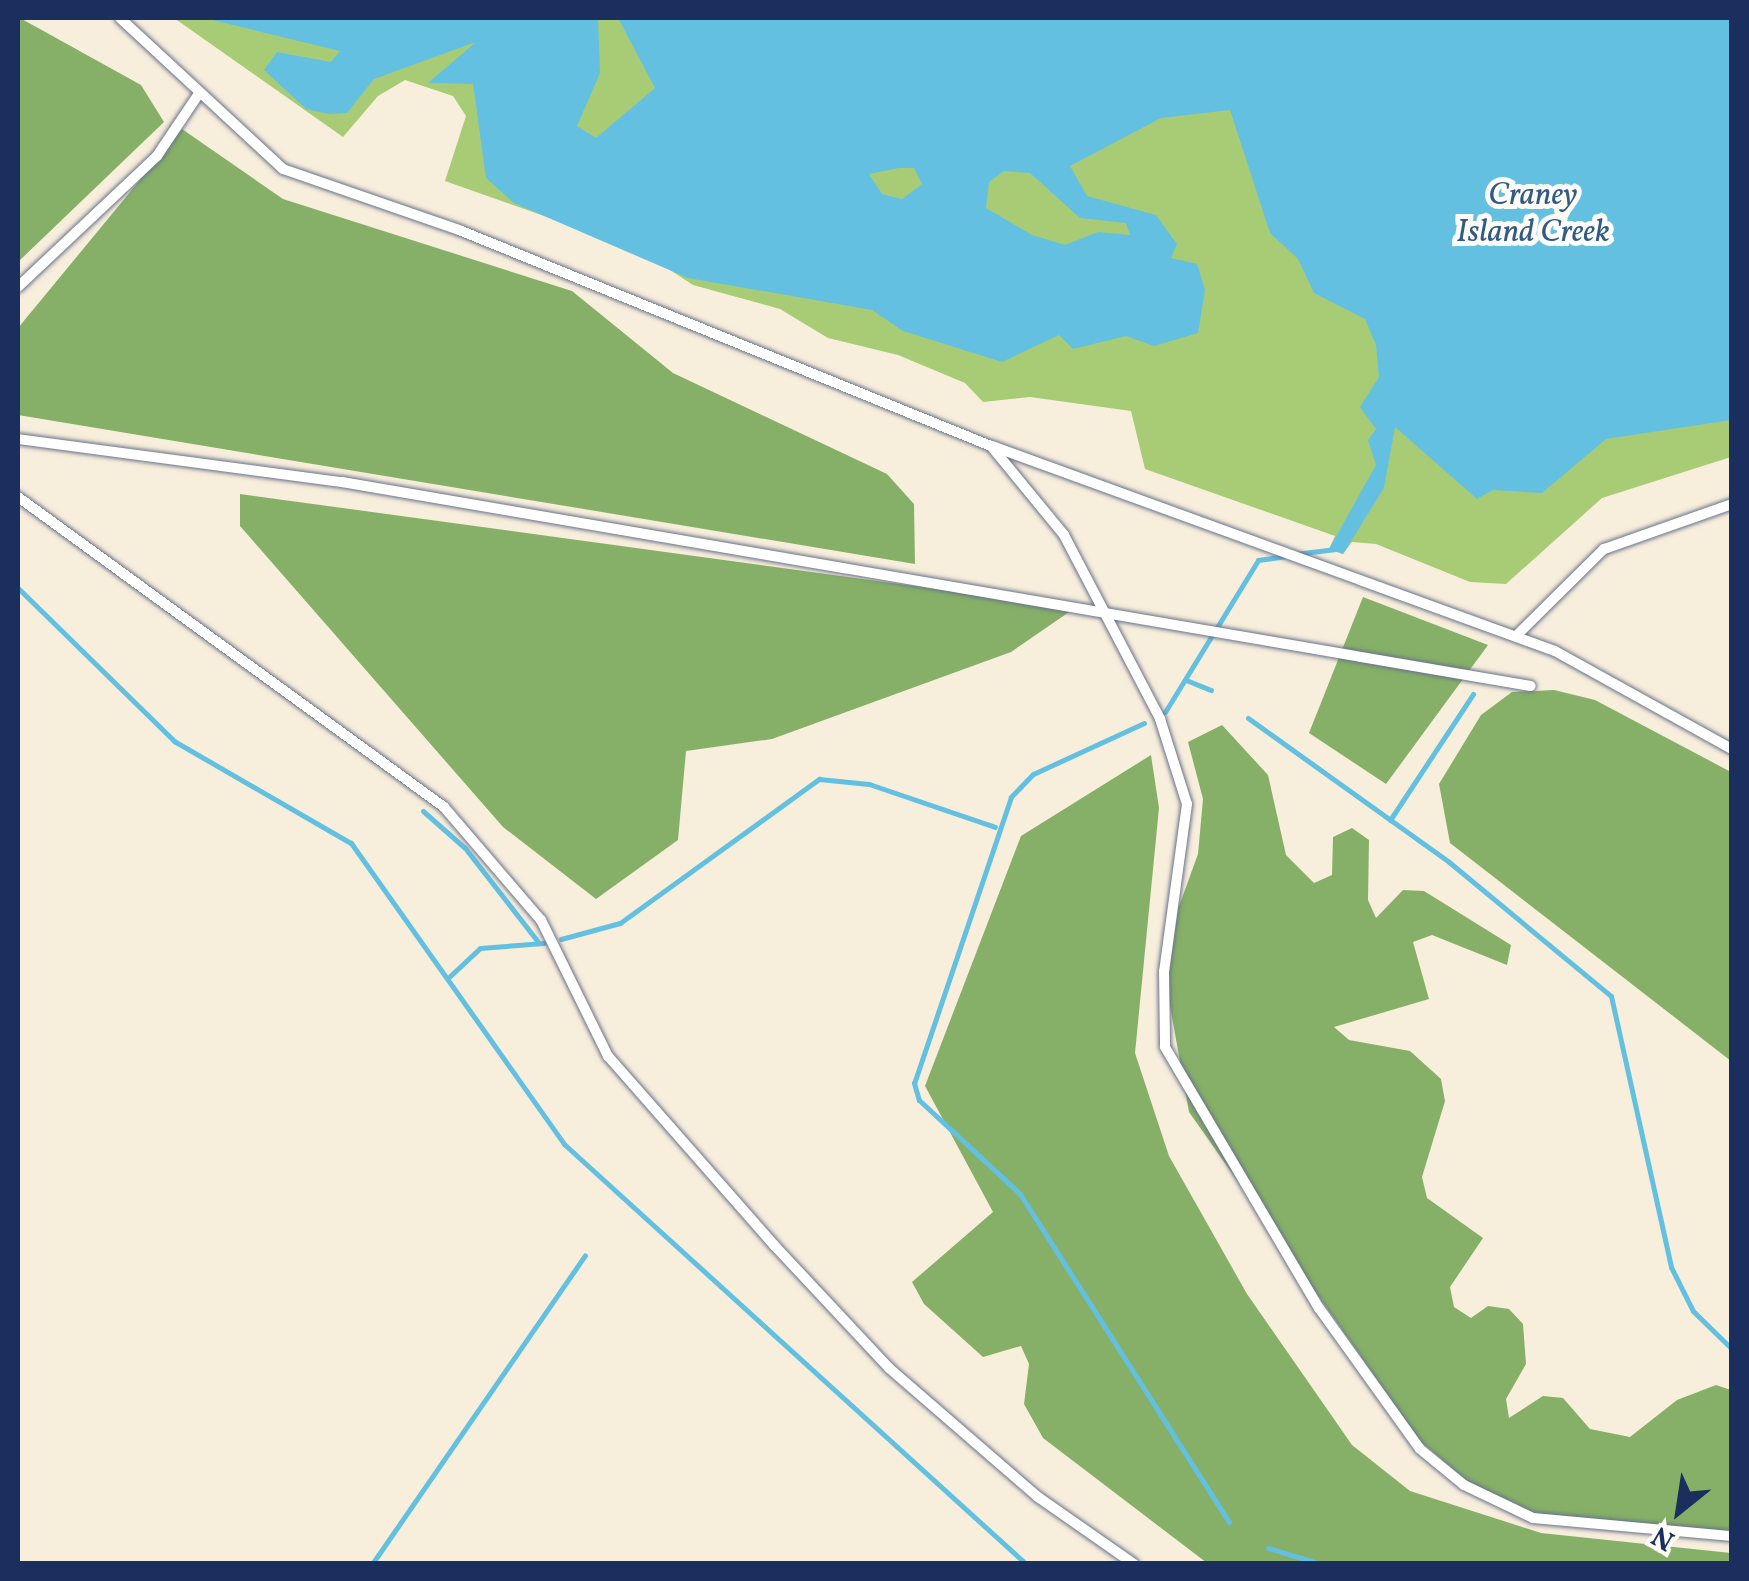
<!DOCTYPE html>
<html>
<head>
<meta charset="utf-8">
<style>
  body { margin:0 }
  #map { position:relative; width:1749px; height:1581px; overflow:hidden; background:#f8eedc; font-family:Vollkorn,serif }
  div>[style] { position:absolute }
  .green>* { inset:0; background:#a8cc76 }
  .forest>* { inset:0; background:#86b067 }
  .water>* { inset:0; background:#63c0e1 }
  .stream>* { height:5px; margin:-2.5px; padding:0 2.5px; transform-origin:2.5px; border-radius:2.5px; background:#63c0e1 }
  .roads { filter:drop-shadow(0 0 2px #68728a) drop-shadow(0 0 2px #68728a) }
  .service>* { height:10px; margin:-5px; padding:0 5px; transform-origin:5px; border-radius:5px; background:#fff }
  span { translate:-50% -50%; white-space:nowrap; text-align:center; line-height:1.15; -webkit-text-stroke:10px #fdfcf7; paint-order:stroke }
  .water-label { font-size:32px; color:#315a85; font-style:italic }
  .frame { position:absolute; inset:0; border:20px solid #1b2f5e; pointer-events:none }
  .north { position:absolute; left:1629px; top:1461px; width:100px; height:100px; -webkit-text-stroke:8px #fdfcf7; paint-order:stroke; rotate:210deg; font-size:28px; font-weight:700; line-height:40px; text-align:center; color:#1b2f5e }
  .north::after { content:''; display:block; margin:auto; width:35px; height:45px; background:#1b2f5e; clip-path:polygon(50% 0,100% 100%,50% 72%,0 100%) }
</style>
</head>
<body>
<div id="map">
  <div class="green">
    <div style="clip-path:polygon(174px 18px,1246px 18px,1731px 321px,1731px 457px,1602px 498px,1506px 584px,1470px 582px,1376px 544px,1352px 542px,1343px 554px,1329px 549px,1335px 536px,1145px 469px,1131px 411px,1030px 397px,983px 402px,965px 383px,898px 355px,828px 338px,780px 309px,693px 285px,638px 249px,445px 181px,466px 116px,453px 96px,405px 80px,378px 96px,343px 137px)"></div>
  </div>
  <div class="forest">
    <div style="clip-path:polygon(20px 18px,141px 85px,164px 122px,18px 262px)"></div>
    <div style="clip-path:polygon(182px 129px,283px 199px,572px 291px,673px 373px,887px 474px,914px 504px,915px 564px,18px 415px,18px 328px)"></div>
    <div style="clip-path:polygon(240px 494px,1075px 608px,1011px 652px,772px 739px,686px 751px,678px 840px,596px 899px,503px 827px,240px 526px)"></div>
    <div style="clip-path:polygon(1363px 597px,1488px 645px,1386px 784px,1309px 733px)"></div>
    <div style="clip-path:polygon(1554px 690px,1595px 700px,1731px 772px,1731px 1061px,1450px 843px,1439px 784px,1481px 715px,1512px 692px)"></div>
    <div style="clip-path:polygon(1222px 725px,1268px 775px,1286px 855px,1314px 883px,1332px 875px,1333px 837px,1352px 828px,1369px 840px,1368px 900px,1376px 918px,1403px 890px,1424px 891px,1511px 945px,1507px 965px,1432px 935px,1413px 942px,1429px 999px,1334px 1027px,1349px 1040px,1410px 1051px,1441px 1079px,1445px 1101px,1422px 1177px,1427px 1198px,1483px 1238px,1450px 1287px,1454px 1307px,1471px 1318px,1488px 1306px,1509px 1309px,1523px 1324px,1526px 1364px,1506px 1399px,1509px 1418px,1543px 1396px,1563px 1398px,1590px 1429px,1630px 1437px,1677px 1400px,1716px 1385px,1731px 1390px,1731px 1534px,1532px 1513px,1477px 1489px,1421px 1442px,1189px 1112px,1167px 989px,1178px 909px,1198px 854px,1203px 799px,1188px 742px)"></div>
    <div style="clip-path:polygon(1151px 755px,1159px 808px,1135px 1053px,1169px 1156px,1247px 1294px,1352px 1445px,1410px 1491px,1541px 1533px,1731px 1553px,1731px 1563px,1207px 1563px,1043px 1438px,1024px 1404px,1029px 1364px,1021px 1346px,983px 1357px,924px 1304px,912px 1282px,993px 1212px,925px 1086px,1021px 836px)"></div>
  </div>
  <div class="water">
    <div style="clip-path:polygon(evenodd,204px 18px,598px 18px,600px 73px,577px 126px,596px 138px,655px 88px,618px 18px,1731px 18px,1731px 420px,1606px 439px,1542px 493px,1493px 490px,1477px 499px,1395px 427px,1384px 488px,1343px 554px,1329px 549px,1376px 465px,1368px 440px,1376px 429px,1360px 407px,1379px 377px,1376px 345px,1365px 319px,1314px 293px,1298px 259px,1270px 233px,1230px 110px,1161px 118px,1070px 166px,1087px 196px,1156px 215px,1177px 244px,1171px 258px,1197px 264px,1205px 290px,1198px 333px,1154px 346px,1126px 336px,1073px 349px,1059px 335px,1002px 362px,903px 331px,872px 310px,688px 278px,514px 203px,486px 178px,473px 84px,428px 83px,476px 42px,374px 79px,347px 113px,329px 114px,306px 109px,264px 70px,277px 52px,331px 62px,340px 51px,204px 18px,899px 168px,914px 168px,922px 184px,902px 199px,882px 194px,869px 174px,899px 168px,204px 18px,1004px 171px,1030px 173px,1080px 218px,1126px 223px,1130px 235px,1098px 232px,1065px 245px,1032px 235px,986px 208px,989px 182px,1004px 171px)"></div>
  </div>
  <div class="stream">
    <div style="left:1295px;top:554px;width:39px;rotate:-7deg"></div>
    <div style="left:18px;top:588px;width:219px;rotate:44.4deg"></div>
    <div style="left:174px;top:741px;width:204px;rotate:30deg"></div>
    <div style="left:351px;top:843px;width:369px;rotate:54.7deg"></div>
    <div style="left:564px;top:1144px;width:624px;rotate:42.27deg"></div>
    <div style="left:1186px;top:680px;width:27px;rotate:22deg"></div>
    <div style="left:1165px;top:712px;width:178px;rotate:-58.5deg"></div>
    <div style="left:1258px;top:560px;width:27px;rotate:-8deg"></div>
    <div style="left:1248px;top:718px;width:247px;rotate:35.6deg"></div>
    <div style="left:1449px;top:862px;width:210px;rotate:39.6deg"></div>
    <div style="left:1611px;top:996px;width:278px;rotate:77.5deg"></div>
    <div style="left:1671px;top:1267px;width:49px;rotate:63.4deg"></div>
    <div style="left:1693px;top:1311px;width:54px;rotate:44.3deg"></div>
    <div style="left:1144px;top:723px;width:122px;rotate:155.3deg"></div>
    <div style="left:1033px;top:774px;width:32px;rotate:134deg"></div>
    <div style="left:1011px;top:797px;width:302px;rotate:108.7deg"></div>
    <div style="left:914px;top:1083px;width:18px;rotate:74deg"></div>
    <div style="left:919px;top:1100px;width:138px;rotate:42.9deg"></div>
    <div style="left:1020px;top:1194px;width:389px;rotate:57.5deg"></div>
    <div style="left:423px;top:811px;width:56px;rotate:41.4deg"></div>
    <div style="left:465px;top:848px;width:120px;rotate:52.1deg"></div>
    <div style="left:1390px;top:820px;width:151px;rotate:-56.6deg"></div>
    <div style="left:561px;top:939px;width:61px;rotate:-15.2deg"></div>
    <div style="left:620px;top:923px;width:246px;rotate:-35.9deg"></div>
    <div style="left:819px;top:779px;width:50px;rotate:5.7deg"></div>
    <div style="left:869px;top:784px;width:133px;rotate:18.8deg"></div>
    <div style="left:449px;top:977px;width:42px;rotate:-43.1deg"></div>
    <div style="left:480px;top:948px;width:64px;rotate:-4.5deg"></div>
    <div style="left:1268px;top:1548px;width:55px;rotate:16.8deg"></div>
    <div style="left:372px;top:1564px;width:375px;rotate:-55.4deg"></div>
  </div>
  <div class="roads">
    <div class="service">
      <div style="left:120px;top:18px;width:222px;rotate:42.8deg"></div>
      <div style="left:283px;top:169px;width:186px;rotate:19.1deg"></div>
      <div style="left:459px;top:230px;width:574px;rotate:22.1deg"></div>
      <div style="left:991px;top:446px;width:115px;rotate:50.6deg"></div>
      <div style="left:1064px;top:535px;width:208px;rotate:62.4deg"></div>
      <div style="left:1160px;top:719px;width:89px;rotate:72.4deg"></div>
      <div style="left:1187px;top:804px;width:169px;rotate:97.8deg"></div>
      <div style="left:1164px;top:971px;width:76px;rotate:89.2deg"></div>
      <div style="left:1165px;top:1047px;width:303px;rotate:59.5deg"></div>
      <div style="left:1319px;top:1308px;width:173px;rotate:54.4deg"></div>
      <div style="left:1420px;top:1449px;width:57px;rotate:39.3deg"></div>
      <div style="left:1464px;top:1485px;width:76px;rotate:25.6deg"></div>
      <div style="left:1533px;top:1518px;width:200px;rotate:5.2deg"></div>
      <div style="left:18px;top:287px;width:191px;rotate:-43.3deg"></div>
      <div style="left:157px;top:156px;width:73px;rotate:-56.1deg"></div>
      <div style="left:18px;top:439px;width:327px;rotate:7.6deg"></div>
      <div style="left:342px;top:482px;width:1206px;rotate:9.74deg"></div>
      <div style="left:992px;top:446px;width:599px;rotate:20.01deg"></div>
      <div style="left:1555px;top:651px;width:202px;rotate:29deg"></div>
      <div style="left:18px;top:497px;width:527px;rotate:36.04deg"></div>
      <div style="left:444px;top:807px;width:149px;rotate:49.4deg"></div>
      <div style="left:541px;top:920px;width:152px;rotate:63.8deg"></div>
      <div style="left:608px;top:1056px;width:252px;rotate:48.7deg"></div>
      <div style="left:774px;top:1245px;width:168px;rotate:46.9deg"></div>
      <div style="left:889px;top:1368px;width:197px;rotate:40.9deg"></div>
      <div style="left:1038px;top:1497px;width:117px;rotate:34.9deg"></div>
      <div style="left:1516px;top:636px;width:124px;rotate:-44.7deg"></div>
      <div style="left:1604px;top:549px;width:136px;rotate:-19.4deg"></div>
    </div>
  </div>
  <div class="water-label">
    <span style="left:1533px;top:215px">Craney<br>Island Creek</span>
  </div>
  <div class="frame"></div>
  <div class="north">N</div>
</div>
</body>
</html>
